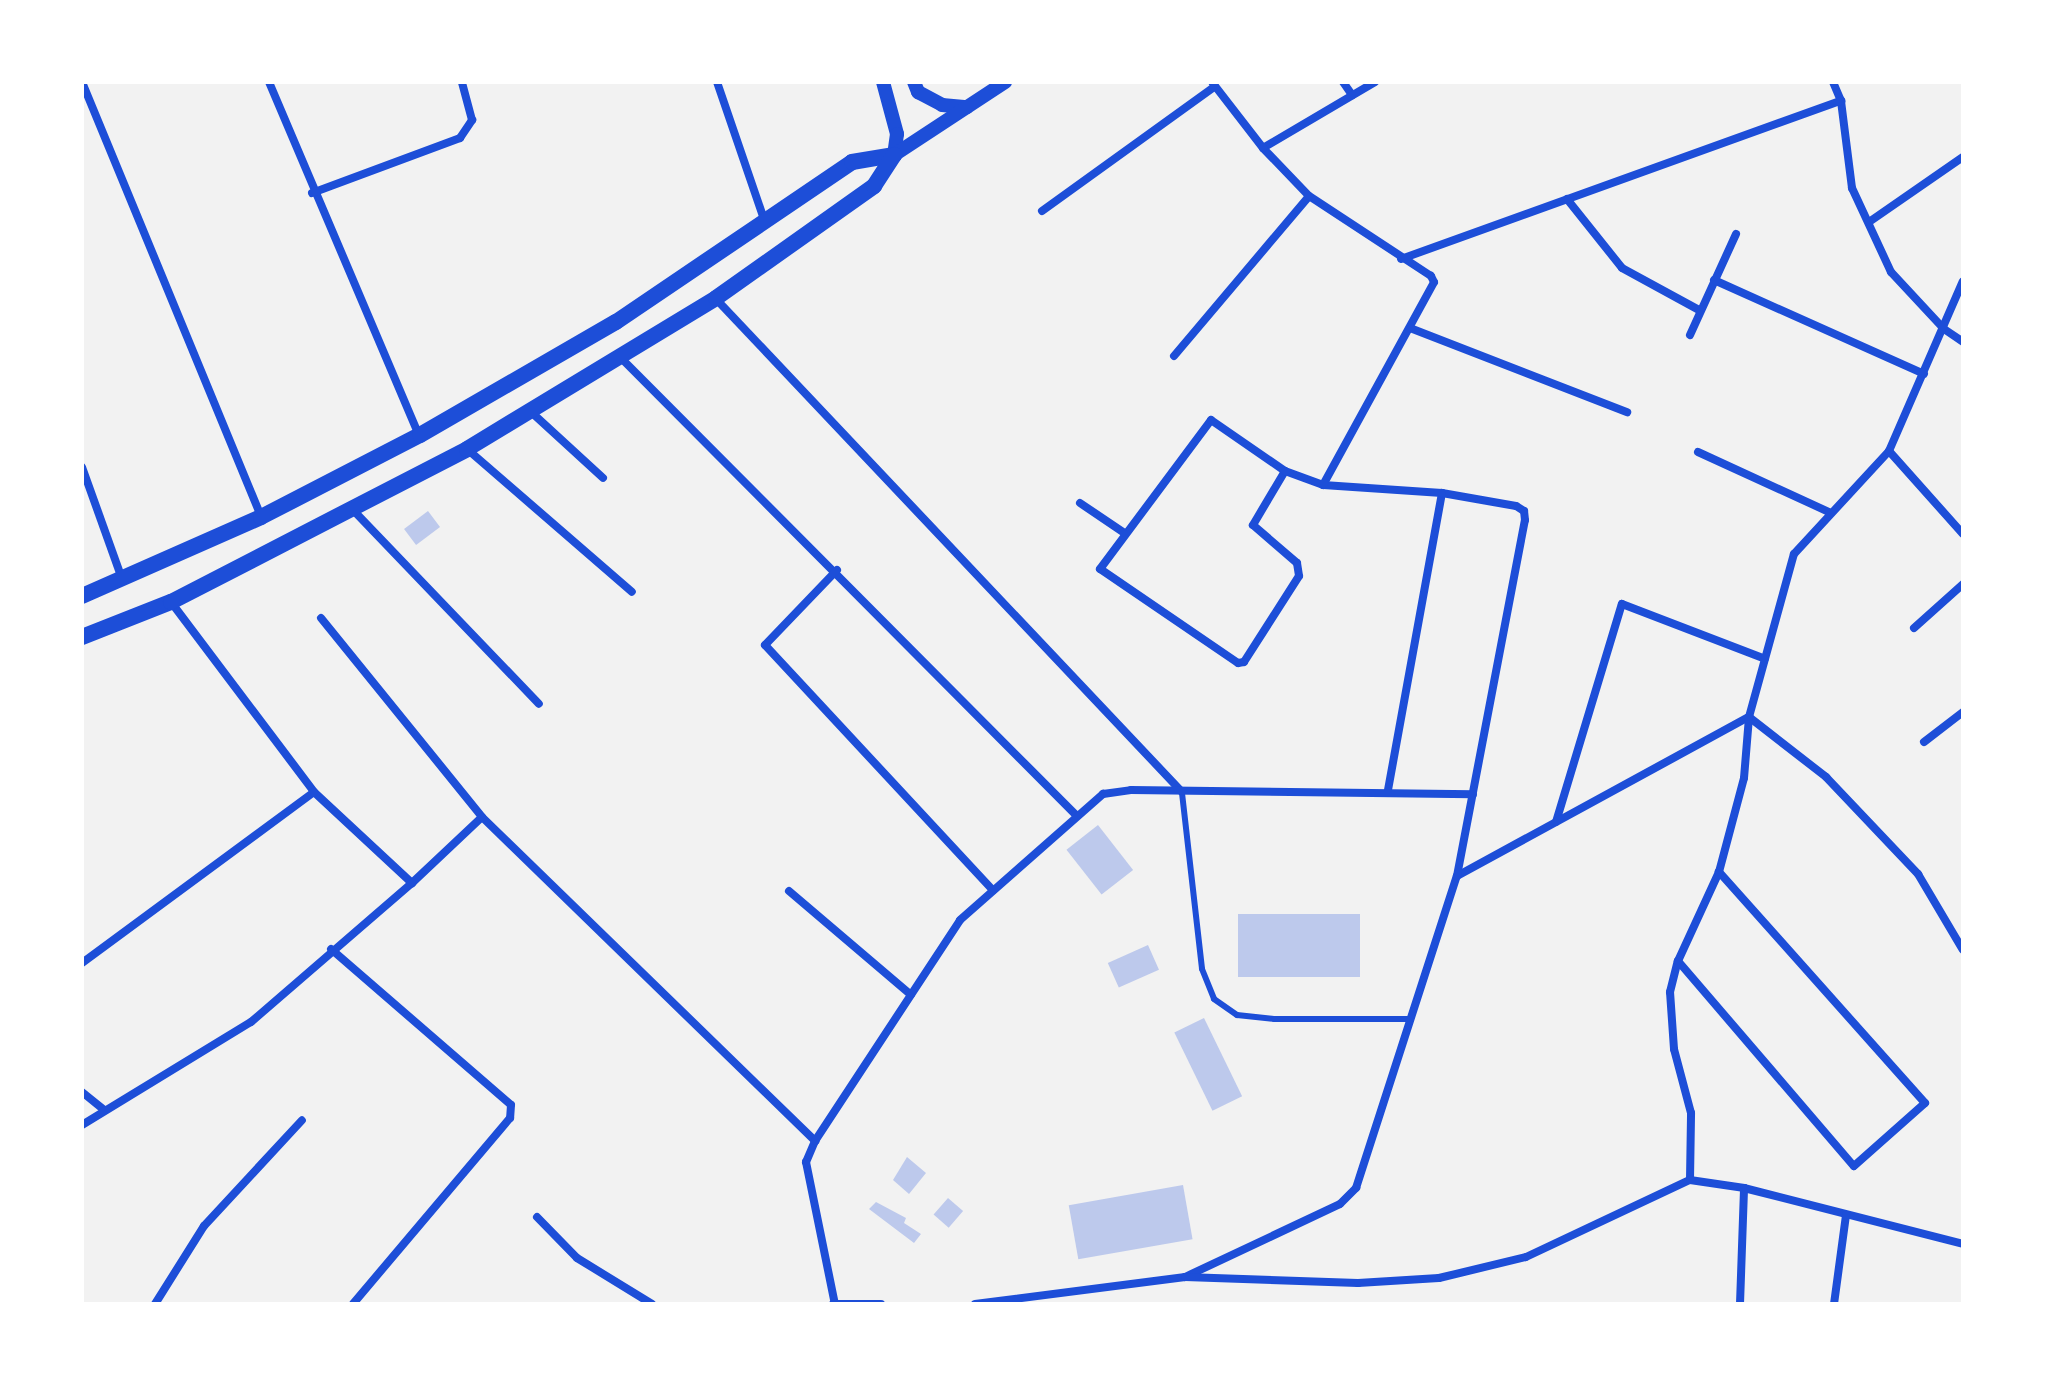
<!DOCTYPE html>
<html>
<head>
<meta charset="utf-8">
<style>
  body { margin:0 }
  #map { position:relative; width:2045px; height:1386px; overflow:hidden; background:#f2f2f2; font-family:"Playfair Display",serif }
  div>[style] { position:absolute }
  .building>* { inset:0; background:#bdc9ec; transform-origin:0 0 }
  .service>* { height:6px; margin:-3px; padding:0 3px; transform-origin:3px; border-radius:3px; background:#1d4ed8 }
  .minor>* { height:8px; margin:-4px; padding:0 4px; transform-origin:4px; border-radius:4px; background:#1d4ed8 }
  .tertiary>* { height:14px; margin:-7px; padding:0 7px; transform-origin:7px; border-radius:7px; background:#1d4ed8 }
  .secondary>* { height:16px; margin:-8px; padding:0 8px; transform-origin:8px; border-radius:8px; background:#1d4ed8 }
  span { translate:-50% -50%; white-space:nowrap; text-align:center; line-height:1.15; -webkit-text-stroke:6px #fff; paint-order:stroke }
  .frame { position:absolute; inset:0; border:84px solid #fff; pointer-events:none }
</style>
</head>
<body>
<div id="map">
  <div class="building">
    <div style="left:428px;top:511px;width:20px;height:30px;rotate:53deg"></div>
    <div style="left:1098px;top:825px;width:57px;height:40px;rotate:52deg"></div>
    <div style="left:1238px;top:914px;width:122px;height:63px"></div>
    <div style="left:1148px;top:945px;width:27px;height:44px;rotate:66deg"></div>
    <div style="left:1204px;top:1018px;width:87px;height:33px;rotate:64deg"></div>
    <div style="clip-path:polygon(907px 1157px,926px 1173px,909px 1194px,893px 1180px)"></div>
    <div style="left:1183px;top:1185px;width:55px;height:116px;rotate:80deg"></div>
    <div style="left:948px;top:1198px;width:20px;height:22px;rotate:41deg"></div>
    <div style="clip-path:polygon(876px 1202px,906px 1218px,904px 1223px,921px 1234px,914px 1243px,869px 1209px)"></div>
  </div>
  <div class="service">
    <div style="left:1182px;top:793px;width:177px;rotate:83.5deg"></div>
    <div style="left:1202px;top:969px;width:32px;rotate:68deg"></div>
    <div style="left:1214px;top:999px;width:28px;rotate:35deg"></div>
    <div style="left:1237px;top:1015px;width:37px;rotate:6deg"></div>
    <div style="left:1274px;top:1019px;width:137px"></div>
  </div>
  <div class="minor">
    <div style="left:82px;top:82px;width:470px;rotate:67.6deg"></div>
    <div style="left:269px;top:82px;width:384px;rotate:67deg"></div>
    <div style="left:717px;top:82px;width:145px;rotate:71.1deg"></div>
    <div style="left:1343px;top:82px;width:16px;rotate:55deg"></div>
    <div style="left:1833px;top:82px;width:21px;rotate:67deg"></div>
    <div style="left:1841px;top:101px;width:88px;rotate:82.8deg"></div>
    <div style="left:1852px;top:188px;width:93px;rotate:65.1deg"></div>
    <div style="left:1891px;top:272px;width:78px;rotate:47.1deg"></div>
    <div style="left:1944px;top:329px;width:23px;rotate:34deg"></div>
    <div style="left:1263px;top:148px;width:130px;rotate:-30.5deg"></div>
    <div style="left:312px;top:193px;width:158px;rotate:-20.4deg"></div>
    <div style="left:460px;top:138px;width:22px;rotate:-56deg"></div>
    <div style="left:472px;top:120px;width:39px;rotate:-105deg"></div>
    <div style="left:1567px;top:199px;width:88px;rotate:51.4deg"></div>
    <div style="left:1622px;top:268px;width:88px;rotate:28.6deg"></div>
    <div style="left:1042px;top:211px;width:213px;rotate:-35.8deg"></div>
    <div style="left:1869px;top:222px;width:114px;rotate:-34.7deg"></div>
    <div style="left:1401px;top:259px;width:468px;rotate:-19.8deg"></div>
    <div style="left:1714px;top:280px;width:230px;rotate:24.1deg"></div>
    <div style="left:716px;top:299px;width:678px;rotate:46.61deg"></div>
    <div style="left:1410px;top:328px;width:233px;rotate:21.2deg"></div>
    <div style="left:1690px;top:335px;width:111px;rotate:-65.5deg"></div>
    <div style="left:1174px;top:356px;width:209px;rotate:-49.8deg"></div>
    <div style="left:621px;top:358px;width:645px;rotate:45.13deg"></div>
    <div style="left:530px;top:411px;width:99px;rotate:42.5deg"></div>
    <div style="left:467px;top:449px;width:218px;rotate:40.9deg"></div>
    <div style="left:1889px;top:451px;width:111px;rotate:48.3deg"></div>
    <div style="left:1698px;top:452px;width:146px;rotate:24.6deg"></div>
    <div style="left:82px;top:467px;width:119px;rotate:70.3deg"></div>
    <div style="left:1285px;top:471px;width:63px;rotate:120.7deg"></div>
    <div style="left:1253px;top:525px;width:58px;rotate:40.8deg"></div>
    <div style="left:1297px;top:563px;width:13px;rotate:81deg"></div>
    <div style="left:1299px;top:576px;width:102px;rotate:122.6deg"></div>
    <div style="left:1244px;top:662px;width:6px;rotate:171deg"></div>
    <div style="left:1238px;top:663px;width:167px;rotate:-145.7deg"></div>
    <div style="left:1100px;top:569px;width:186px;rotate:-53.3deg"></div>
    <div style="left:1211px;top:420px;width:90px;rotate:34.6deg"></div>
    <div style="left:1285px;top:471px;width:40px;rotate:20.2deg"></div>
    <div style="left:1080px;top:503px;width:52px;rotate:34deg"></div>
    <div style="left:354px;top:511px;width:267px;rotate:46.2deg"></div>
    <div style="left:837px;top:570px;width:104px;rotate:133.8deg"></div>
    <div style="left:765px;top:645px;width:335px;rotate:47.1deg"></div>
    <div style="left:171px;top:602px;width:238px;rotate:53deg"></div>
    <div style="left:314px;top:792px;width:134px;rotate:42.9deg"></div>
    <div style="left:412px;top:883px;width:96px;rotate:-43.3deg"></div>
    <div style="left:321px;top:618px;width:256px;rotate:51deg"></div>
    <div style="left:482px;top:817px;width:465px;rotate:44.2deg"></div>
    <div style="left:815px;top:1141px;width:23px;rotate:113deg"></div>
    <div style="left:806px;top:1162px;width:145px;rotate:78.5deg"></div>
    <div style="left:1914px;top:628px;width:66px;rotate:-41.9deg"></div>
    <div style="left:1749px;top:717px;width:98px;rotate:37.9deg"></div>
    <div style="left:1826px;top:777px;width:134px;rotate:46.5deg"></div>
    <div style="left:1918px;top:874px;width:88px;rotate:59.4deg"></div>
    <div style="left:1924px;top:742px;width:49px;rotate:-37.6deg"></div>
    <div style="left:1388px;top:790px;width:302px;rotate:-79.7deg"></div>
    <div style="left:1556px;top:822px;width:228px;rotate:-73.2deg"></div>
    <div style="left:1622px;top:604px;width:153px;rotate:21deg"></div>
    <div style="left:1457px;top:876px;width:332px;rotate:-28.6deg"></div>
    <div style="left:789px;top:891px;width:160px;rotate:40.4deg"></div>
    <div style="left:331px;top:949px;width:238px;rotate:40.9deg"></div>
    <div style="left:511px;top:1105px;width:13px;rotate:94deg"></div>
    <div style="left:510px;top:1118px;width:243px;rotate:130.2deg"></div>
    <div style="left:1678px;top:961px;width:270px;rotate:49.4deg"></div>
    <div style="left:1854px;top:1166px;width:95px;rotate:-41.6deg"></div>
    <div style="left:1925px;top:1103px;width:310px;rotate:-131.7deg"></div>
    <div style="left:82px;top:963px;width:288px;rotate:-36.4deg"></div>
    <div style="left:82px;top:1092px;width:28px;rotate:39deg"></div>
    <div style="left:82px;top:1125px;width:198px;rotate:-31.4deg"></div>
    <div style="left:251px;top:1022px;width:213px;rotate:-40.8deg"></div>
    <div style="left:815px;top:1141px;width:264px;rotate:-56.7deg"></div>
    <div style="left:960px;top:920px;width:191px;rotate:-41.4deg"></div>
    <div style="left:1103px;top:794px;width:28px;rotate:-8deg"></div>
    <div style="left:1131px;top:790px;width:342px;rotate:0.7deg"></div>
    <div style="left:1690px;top:1180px;width:67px;rotate:-89.1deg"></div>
    <div style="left:1691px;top:1113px;width:66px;rotate:-104.9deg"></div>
    <div style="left:1674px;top:1049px;width:57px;rotate:-94deg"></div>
    <div style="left:1670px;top:992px;width:32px;rotate:-76deg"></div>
    <div style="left:1678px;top:961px;width:98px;rotate:-65.3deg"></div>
    <div style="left:1719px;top:872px;width:97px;rotate:-75.1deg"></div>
    <div style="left:1744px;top:778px;width:61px;rotate:-85.3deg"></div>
    <div style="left:1749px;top:717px;width:169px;rotate:-74.6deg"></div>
    <div style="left:1794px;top:554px;width:140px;rotate:-47.3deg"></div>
    <div style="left:1889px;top:451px;width:185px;rotate:-66.5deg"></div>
    <div style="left:537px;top:1217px;width:57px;rotate:45.7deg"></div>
    <div style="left:577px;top:1258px;width:88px;rotate:31.5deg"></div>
    <div style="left:1185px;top:1277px;width:171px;rotate:-25.2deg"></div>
    <div style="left:1340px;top:1204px;width:23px;rotate:-45deg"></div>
    <div style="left:1356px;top:1188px;width:328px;rotate:-72.1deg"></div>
    <div style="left:1457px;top:876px;width:362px;rotate:-79.2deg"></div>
    <div style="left:1525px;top:520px;width:9px;rotate:-96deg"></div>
    <div style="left:1524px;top:511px;width:9px;rotate:-148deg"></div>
    <div style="left:1516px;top:506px;width:75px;rotate:-170deg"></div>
    <div style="left:1442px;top:493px;width:119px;rotate:-176.2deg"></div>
    <div style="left:1323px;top:485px;width:231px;rotate:-61.3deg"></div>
    <div style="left:1434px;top:282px;width:7px;rotate:-117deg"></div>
    <div style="left:1431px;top:276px;width:146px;rotate:-146.7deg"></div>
    <div style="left:1309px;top:196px;width:66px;rotate:-133.8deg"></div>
    <div style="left:1263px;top:148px;width:83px;rotate:-127.7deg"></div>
    <div style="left:155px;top:1304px;width:92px;rotate:-57.9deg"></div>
    <div style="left:204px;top:1226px;width:144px;rotate:-47.2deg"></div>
    <div style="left:833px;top:1304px;width:48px"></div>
    <div style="left:975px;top:1304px;width:212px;rotate:-7.3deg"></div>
    <div style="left:1185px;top:1277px;width:173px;rotate:2deg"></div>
    <div style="left:1358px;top:1283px;width:81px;rotate:-3.5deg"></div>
    <div style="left:1439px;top:1278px;width:89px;rotate:-13.6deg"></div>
    <div style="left:1526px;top:1257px;width:181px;rotate:-25.2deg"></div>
    <div style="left:1690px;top:1180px;width:55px;rotate:8.4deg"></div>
    <div style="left:1744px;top:1188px;width:226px;rotate:14.3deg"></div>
    <div style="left:1740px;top:1304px;width:116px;rotate:-88deg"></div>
    <div style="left:1834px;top:1304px;width:90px;rotate:-82.3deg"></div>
  </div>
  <div class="tertiary">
    <div style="left:883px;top:82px;width:54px;rotate:74.9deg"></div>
    <div style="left:897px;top:134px;width:21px;rotate:98deg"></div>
    <div style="left:914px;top:82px;width:11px;rotate:68deg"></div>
    <div style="left:918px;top:92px;width:27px;rotate:28deg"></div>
    <div style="left:942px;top:105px;width:25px;rotate:5deg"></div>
    <div style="left:894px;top:155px;width:133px;rotate:-33.3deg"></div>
  </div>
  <div class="secondary">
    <div style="left:82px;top:596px;width:196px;rotate:-23.8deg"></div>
    <div style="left:261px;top:517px;width:179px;rotate:-27.3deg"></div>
    <div style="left:420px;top:435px;width:226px;rotate:-30deg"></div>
    <div style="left:616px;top:322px;width:285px;rotate:-34.1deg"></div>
    <div style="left:852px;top:162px;width:43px;rotate:-9.5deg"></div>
    <div style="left:82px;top:637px;width:96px;rotate:-21.5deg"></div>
    <div style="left:171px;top:602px;width:333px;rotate:-27.3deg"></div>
    <div style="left:467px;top:449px;width:291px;rotate:-31.2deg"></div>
    <div style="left:716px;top:298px;width:194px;rotate:-35.3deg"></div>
    <div style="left:874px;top:186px;width:37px;rotate:-57deg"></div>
  </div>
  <div class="frame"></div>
</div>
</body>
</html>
